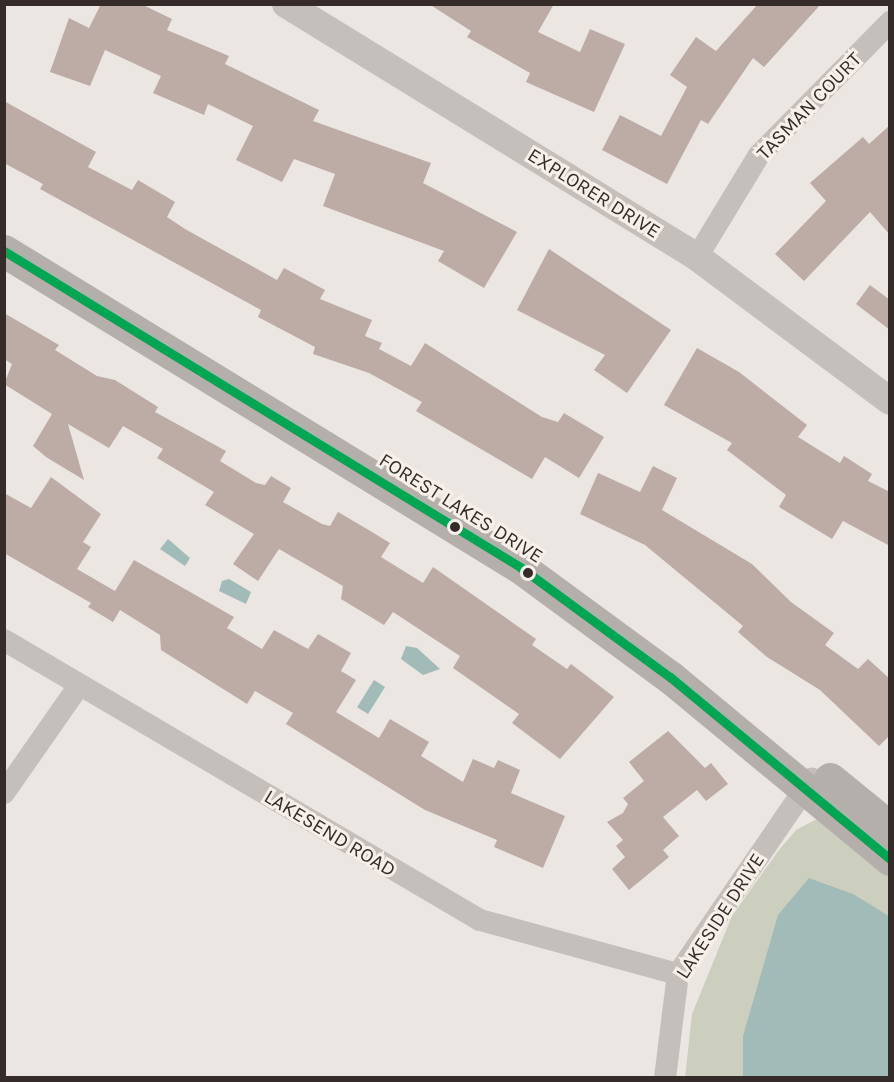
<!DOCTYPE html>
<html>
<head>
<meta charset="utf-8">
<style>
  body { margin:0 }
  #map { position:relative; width:894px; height:1082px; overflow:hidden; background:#ebe6e2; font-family:Karla,sans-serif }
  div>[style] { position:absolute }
  .green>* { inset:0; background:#cdcfbe }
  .water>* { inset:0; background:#a1bbb9; transform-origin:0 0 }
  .building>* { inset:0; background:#bdaba6 }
  .minor>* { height:22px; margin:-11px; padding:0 11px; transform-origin:11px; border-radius:11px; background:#c5bfbb }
  .tertiary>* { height:28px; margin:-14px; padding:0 14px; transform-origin:14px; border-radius:14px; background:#c5bfbb }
  .secondary>* { height:33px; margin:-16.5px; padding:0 16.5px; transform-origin:16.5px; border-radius:16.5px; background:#b5afac }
  .bus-1>* { height:9px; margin:-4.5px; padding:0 4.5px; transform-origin:4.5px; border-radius:4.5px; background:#00a651 }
  .dots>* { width:16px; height:16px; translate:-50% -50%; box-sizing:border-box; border:3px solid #f7f0ea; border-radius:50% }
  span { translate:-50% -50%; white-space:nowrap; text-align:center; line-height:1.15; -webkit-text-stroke:6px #f7f0ea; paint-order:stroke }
  .street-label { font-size:20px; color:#352c2a }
  .frame { position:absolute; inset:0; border:6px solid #352c2a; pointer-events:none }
</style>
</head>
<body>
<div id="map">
  <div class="green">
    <div style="clip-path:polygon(815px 820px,827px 820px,889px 872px,889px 1077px,685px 1078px,692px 1014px,732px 916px,779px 850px,796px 830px)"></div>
  </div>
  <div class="water">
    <div style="clip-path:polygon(168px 539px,190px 558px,185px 566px,160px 549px)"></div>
    <div style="clip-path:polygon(229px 579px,251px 592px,246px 604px,219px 591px,222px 581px)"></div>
    <div style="clip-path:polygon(406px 646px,417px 648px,440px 669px,423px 675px,401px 659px)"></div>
    <div style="left:374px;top:680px;width:13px;height:32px;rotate:32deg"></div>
    <div style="clip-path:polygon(809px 878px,853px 894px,889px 916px,889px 1077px,743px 1077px,743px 1036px,778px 915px)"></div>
  </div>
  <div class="building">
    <div style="clip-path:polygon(101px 4px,141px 4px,172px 19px,167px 30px,229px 56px,225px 64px,319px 110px,313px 121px,431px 163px,423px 183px,517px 232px,484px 288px,438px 261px,444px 251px,323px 206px,335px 174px,294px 159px,282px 182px,236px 160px,253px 126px,208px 104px,204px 115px,153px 93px,161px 76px,105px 50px,90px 86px,50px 72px,69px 18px,89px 28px)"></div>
    <div style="clip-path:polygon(429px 4px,554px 4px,538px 32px,580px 52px,590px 29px,625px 44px,594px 112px,526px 82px,530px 73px,467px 37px,471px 31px)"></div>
    <div style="clip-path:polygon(758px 4px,821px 4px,764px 67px,753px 58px,708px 124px,701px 120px,667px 184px,602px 150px,620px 115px,661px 136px,687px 87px,670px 75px,696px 37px,716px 51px)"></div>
    <div style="clip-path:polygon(4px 101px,96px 152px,88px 167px,132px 190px,138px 180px,175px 202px,167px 217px,185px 229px,277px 280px,284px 268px,325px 290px,320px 299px,372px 320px,365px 336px,382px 343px,379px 349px,411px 366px,425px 343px,542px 417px,558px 422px,564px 413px,604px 437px,579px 478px,545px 457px,532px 479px,416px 411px,422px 402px,369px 373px,313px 354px,315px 347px,258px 317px,261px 310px,40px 189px,43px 184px,4px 163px)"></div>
    <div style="clip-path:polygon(890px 125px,890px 235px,870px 212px,804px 281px,775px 254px,826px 201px,810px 183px,863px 137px,869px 144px)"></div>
    <div style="clip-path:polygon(549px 249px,671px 330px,627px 393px,594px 370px,605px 355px,517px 310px)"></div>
    <div style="clip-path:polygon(870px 285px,890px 300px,890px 330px,856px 304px)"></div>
    <div style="clip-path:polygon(4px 313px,59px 345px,55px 350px,97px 376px,115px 380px,158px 407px,155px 412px,226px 451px,220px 461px,256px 483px,265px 485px,271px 476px,291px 488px,283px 502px,322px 524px,330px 526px,338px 512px,367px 529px,390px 543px,381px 557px,423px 583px,433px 567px,536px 639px,532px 645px,567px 669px,571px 664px,614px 697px,560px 759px,512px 723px,519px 714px,453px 668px,460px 656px,393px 612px,384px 625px,341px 599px,343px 586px,279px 549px,258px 581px,233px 564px,254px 534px,205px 505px,214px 492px,157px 458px,163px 449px,123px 426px,109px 448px,68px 424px,84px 480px,46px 457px,33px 446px,52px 414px,4px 384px,12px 364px,4px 359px)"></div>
    <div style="clip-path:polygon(697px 348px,739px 372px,807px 425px,798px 437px,840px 463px,844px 456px,872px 474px,868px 481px,890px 492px,890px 546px,843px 521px,832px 539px,779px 507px,786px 495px,727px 450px,732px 443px,664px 405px)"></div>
    <div style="clip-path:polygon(653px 466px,677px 478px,662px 510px,752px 564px,791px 602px,834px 633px,825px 645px,858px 669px,868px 659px,890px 679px,890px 735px,879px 746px,820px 690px,767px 657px,738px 632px,743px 626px,645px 545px,580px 514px,598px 473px,640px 492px)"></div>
    <div style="clip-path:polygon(51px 477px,101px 514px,83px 542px,91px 547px,77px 569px,115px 591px,134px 560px,234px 617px,227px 628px,262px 649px,274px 630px,308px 649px,318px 634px,351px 653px,341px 671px,356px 680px,336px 712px,379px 738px,390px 719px,429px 742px,421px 756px,463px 782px,473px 759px,494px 768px,498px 760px,520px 770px,511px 793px,565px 816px,543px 868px,494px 847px,497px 840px,425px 810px,286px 724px,293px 713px,255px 691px,247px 704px,161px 650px,160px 635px,120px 610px,113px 622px,88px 607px,91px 603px,4px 553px,4px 493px,31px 508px)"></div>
    <div style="clip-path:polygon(668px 731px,705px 768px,711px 763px,728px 784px,706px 801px,697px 790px,663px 817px,679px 836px,663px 850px,669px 857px,629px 890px,612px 869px,625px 857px,616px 846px,623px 840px,607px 822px,623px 813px,628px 804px,623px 798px,644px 781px,629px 762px)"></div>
  </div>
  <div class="minor">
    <div style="left:697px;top:257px;width:119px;rotate:-58.7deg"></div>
    <div style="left:759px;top:155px;width:187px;rotate:-45.4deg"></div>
    <div style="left:4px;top:640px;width:552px;rotate:30.47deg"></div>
    <div style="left:480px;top:920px;width:205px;rotate:15.3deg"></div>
    <div style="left:4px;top:793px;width:129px;rotate:-55.1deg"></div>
    <div style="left:665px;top:1078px;width:105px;rotate:-82.9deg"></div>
    <div style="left:678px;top:974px;width:237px;rotate:-55.6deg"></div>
  </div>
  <div class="tertiary">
    <div style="left:286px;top:4px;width:483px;rotate:31.6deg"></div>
    <div style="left:697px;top:257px;width:241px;rotate:36.7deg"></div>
  </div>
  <div class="secondary">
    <div style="left:4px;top:251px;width:605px;rotate:31.48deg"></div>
    <div style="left:520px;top:567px;width:186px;rotate:36.3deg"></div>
    <div style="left:670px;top:677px;width:286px;rotate:39.6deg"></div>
    <div style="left:830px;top:779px;width:77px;rotate:39.2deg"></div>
  </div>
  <div class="bus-1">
    <div style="left:4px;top:251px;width:605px;rotate:31.48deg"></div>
    <div style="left:520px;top:567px;width:186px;rotate:36.3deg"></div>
    <div style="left:670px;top:677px;width:286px;rotate:39.6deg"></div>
  </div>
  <div class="dots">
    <div style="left:455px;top:527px;background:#352c2a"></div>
    <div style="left:528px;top:573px;background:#352c2a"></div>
  </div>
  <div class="street-label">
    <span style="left:809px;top:106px;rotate:-46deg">TASMAN COURT</span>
    <span style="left:594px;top:193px;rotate:32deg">EXPLORER DRIVE</span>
    <span style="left:461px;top:508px;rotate:32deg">FOREST LAKES DRIVE</span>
    <span style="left:330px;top:833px;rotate:31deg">LAKESEND ROAD</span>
    <span style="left:720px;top:916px;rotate:-57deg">LAKESIDE DRIVE</span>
  </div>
  <div class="frame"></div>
</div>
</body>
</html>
